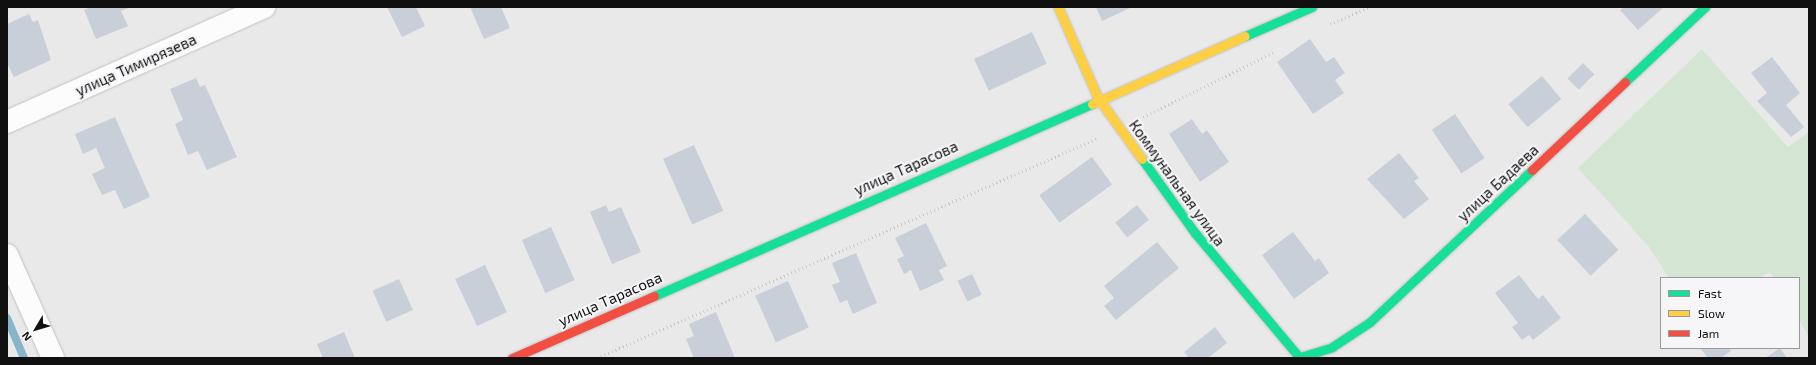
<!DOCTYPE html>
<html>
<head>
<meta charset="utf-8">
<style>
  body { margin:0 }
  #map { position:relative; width:1816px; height:365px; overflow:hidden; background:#e9e9e9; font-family:"Exo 2",sans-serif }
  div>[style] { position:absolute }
  .green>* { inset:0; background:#d5e5d3 }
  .stream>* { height:8px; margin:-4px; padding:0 4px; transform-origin:4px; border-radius:4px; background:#89b5cb }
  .building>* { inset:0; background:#c9cfd8; transform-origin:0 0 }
  .path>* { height:2.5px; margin-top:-1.25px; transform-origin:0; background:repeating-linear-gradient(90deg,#cacaca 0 1px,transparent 0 4px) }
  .roads { filter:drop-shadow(0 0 1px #c2c2c3) drop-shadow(0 0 1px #c2c2c3) }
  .street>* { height:22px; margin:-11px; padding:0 11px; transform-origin:11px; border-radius:11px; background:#fcfcfc }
  .fast>* { height:9px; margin:-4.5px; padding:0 4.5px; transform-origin:4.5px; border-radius:4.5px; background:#16e098 }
  .slow>* { height:9px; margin:-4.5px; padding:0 4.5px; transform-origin:4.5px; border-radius:4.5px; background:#ffcf43 }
  .jam>* { height:9px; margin:-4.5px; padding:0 4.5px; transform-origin:4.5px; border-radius:4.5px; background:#f24e42 }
  span { translate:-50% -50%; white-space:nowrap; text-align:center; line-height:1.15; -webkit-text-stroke:4px #f6f6f8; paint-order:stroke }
  .street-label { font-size:15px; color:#101011 }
  .frame { position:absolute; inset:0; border:8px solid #101011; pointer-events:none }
  .legend { position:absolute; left:1660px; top:277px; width:140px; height:72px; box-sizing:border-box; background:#f6f6f8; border:1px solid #9a9a9c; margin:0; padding:5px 7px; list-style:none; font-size:12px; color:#101011 }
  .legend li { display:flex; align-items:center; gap:8px; height:20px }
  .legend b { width:20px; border:1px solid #9a9a9c }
  .north { position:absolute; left:16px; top:309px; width:40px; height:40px; -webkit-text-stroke:3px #f6f6f8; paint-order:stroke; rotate:232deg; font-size:11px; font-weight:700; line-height:16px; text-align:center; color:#101011 }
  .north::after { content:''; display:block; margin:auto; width:14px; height:18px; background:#101011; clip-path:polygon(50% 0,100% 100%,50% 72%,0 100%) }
</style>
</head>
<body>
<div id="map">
  <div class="green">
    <div style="clip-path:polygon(1702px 49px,1788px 147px,1809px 132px,1809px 337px,1799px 320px,1799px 278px,1774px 278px,1770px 272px,1759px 278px,1669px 278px,1649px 247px,1578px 168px)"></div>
  </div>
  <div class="stream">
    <div style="left:7px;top:318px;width:43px;rotate:67deg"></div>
  </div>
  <div class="building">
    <div style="clip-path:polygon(90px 7px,131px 7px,121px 11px,128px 26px,96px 39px,84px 10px)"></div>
    <div style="clip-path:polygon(387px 7px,416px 7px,425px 26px,402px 37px)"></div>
    <div style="clip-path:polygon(464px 7px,501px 7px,510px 28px,484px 39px,470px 7px)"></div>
    <div style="clip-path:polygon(1096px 7px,1132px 7px,1102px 21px)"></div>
    <div style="clip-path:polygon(1624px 7px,1664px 7px,1638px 30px,1620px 10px)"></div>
    <div style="clip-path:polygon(29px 14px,33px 22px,38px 20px,51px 60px,14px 77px,7px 63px,7px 24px)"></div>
    <div style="left:1032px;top:32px;width:35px;height:64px;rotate:65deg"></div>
    <div style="clip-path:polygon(1310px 39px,1326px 62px,1334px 57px,1345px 73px,1335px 80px,1344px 93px,1313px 114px,1277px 62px)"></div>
    <div style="clip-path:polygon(1772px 57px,1800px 93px,1786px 105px,1804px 127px,1791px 137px,1757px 101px,1767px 93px,1751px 73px)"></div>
    <div style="left:1583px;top:63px;width:16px;height:22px;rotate:45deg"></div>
    <div style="left:1542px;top:76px;width:30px;height:44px;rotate:50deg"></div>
    <div style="clip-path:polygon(196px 78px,200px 87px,205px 85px,237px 157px,207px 170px,198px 151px,188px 155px,175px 124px,183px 120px,170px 89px)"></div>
    <div style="left:1455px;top:114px;width:53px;height:28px;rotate:56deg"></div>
    <div style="clip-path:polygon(115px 117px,150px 197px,124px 209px,115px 190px,102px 195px,92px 174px,105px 168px,96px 148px,83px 154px,75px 134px)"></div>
    <div style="clip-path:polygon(1192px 119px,1202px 134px,1207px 130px,1229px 162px,1200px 182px,1169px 134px)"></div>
    <div style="left:694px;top:145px;width:72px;height:34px;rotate:66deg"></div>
    <div style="clip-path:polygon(1399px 153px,1419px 178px,1414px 181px,1429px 199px,1404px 219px,1367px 179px)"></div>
    <div style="left:1092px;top:157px;width:34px;height:65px;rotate:54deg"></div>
    <div style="clip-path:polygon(606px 205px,609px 212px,621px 207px,641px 252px,612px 264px,590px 212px)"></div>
    <div style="left:1137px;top:205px;width:19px;height:28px;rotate:51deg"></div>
    <div style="left:1585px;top:214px;width:49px;height:38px;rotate:47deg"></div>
    <div style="clip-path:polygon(926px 223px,947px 266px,939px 270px,944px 280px,920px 291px,911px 270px,904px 274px,897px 259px,904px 256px,895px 238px)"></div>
    <div style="left:551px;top:227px;width:58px;height:32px;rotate:66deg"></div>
    <div style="clip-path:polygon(1293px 232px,1315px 261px,1319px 258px,1329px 273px,1294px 299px,1262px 255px)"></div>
    <div style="clip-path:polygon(1157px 242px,1179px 268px,1116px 320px,1104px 306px,1114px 298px,1104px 286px)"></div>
    <div style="clip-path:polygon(856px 253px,877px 303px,853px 314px,847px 300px,840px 303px,832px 285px,840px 282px,832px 263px)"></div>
    <div style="left:485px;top:265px;width:52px;height:33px;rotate:65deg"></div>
    <div style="left:972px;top:274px;width:23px;height:16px;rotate:65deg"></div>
    <div style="clip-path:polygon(1519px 275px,1538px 299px,1543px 295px,1561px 318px,1533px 340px,1529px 335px,1522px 340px,1512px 327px,1518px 323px,1495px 293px)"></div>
    <div style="left:399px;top:279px;width:34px;height:29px;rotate:66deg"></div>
    <div style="left:788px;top:281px;width:51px;height:36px;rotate:66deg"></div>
    <div style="clip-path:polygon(716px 312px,735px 358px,694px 358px,686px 339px,694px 336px,689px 324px)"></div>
    <div style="clip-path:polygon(1215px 327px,1227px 343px,1208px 358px,1189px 358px,1184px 352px)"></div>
    <div style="clip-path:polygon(344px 332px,355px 358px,323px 358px,317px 344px)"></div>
    <div style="clip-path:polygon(1700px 348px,1729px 348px,1731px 351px,1721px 358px,1708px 358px)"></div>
    <div style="clip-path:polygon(1780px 348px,1787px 358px,1765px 358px)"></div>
  </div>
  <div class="path">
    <div style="left:1330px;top:24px;width:43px;rotate:-23deg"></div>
    <div style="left:1143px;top:117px;width:146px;rotate:-26.4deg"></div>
    <div style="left:597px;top:358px;width:547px;rotate:-23.71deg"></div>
  </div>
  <div class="roads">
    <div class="street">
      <div style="left:7px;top:122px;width:282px;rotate:-24.1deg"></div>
      <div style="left:7px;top:255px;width:113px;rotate:65.9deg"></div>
    </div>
    <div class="fast">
      <div style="left:1245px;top:36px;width:73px;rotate:-23.4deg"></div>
      <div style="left:1625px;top:82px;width:110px;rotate:-43.2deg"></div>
      <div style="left:1142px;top:159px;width:91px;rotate:54.4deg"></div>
      <div style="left:1195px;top:233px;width:163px;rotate:50deg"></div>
      <div style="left:654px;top:296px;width:478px;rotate:-23.7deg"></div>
      <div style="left:1297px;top:358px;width:37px;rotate:-17deg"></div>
      <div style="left:1332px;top:347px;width:45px;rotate:-33.3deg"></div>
      <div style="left:1370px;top:322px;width:222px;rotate:-43.2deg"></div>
    </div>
    <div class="slow">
      <div style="left:1058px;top:7px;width:99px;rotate:66.3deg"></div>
      <div style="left:1098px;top:98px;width:75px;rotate:54.2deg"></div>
      <div style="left:1092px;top:104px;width:167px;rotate:-24deg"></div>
    </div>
    <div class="jam">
      <div style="left:1532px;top:170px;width:128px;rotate:-43.4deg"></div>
      <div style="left:512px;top:358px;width:155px;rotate:-23.6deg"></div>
    </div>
  </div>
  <div class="street-label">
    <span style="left:136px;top:65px;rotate:-24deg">улица Тимирязева</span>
    <span style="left:906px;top:168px;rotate:-24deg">улица Тарасова</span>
    <span style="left:1177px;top:183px;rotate:54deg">Коммунальная улица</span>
    <span style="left:1498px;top:183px;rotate:-43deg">улица Бадаева</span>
    <span style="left:610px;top:299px;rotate:-24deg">улица Тарасова</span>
  </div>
  <div class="frame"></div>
  <ul class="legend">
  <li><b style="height:5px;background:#16e098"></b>Fast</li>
  <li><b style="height:5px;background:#ffcf43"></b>Slow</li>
  <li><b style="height:5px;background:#f24e42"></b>Jam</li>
  </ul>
  <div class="north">N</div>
</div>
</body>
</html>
